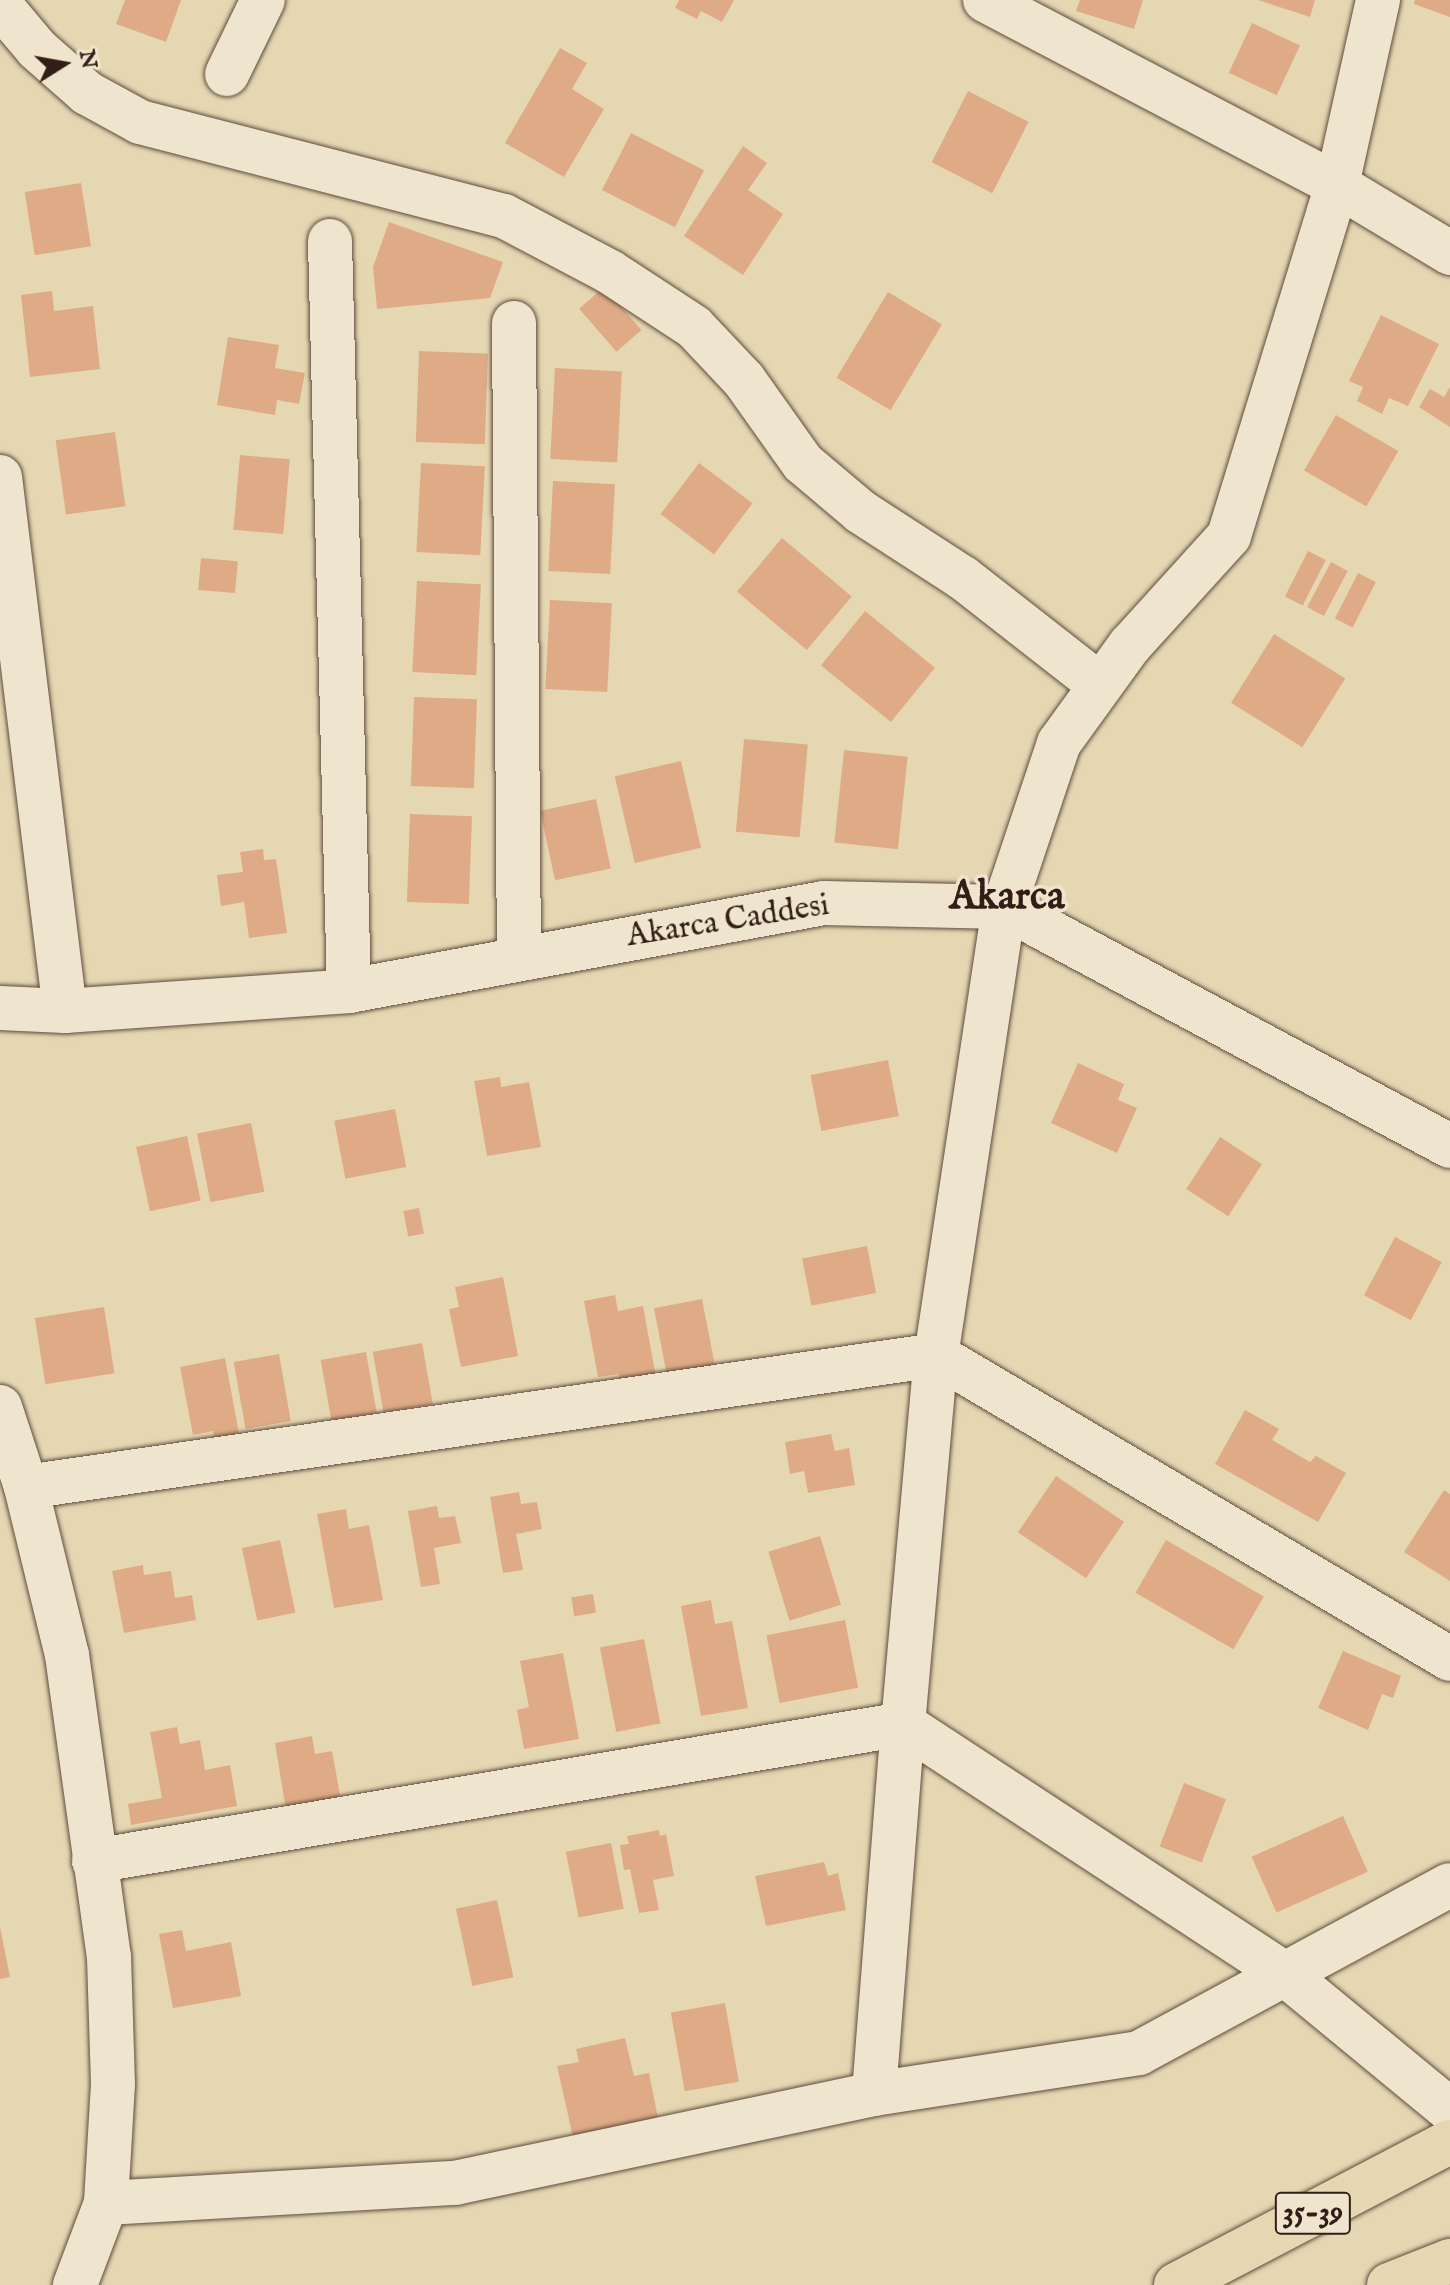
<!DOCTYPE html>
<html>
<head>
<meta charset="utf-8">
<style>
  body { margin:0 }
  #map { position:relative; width:1450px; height:2285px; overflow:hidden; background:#e6d7b3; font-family:"IM FELL English",serif }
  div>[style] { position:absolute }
  .building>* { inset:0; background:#dfab86; transform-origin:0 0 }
  .roads { filter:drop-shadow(0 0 2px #5f4c3d) drop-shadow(0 0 2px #5f4c3d) }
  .street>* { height:44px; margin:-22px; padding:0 22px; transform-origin:22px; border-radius:22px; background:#efe5ce }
  .secondary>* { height:44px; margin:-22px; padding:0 22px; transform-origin:22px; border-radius:22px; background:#efe5ce }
  .primary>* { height:44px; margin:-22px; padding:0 22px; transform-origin:22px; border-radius:22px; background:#e6d7b3 }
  span { translate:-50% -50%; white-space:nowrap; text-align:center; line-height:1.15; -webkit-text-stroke:7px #efe5ce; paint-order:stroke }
  .shield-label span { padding:2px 6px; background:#efe5ce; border:2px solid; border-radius:6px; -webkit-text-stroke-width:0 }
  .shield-label { font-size:30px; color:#321e16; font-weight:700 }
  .street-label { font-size:32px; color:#321e16 }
  .district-label { font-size:40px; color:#321e16; font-weight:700 }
  .north { position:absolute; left:24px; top:24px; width:80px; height:80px; -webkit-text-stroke:6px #efe5ce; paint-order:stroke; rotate:79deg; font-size:22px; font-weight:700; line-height:32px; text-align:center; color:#321e16 }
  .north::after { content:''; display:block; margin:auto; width:28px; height:36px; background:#321e16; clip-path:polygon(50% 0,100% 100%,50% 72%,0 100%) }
</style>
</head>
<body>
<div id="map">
  <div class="building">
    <div style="clip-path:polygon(125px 0,181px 0,166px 42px,116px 24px)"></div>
    <div style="clip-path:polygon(679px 0,734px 0,722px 22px,701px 11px,697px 19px,675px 8px)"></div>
    <div style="clip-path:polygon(1080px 0,1143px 0,1134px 29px,1076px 11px)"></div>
    <div style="clip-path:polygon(1258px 0,1315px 0,1310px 17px)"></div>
    <div style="clip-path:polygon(1415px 0,1450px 0,1450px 17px,1414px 4px)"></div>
    <div style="left:1252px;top:23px;width:53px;height:55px;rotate:25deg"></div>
    <div style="clip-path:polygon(560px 48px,587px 63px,572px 89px,604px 109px,564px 177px,505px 143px)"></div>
    <div style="left:968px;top:91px;width:68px;height:80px;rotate:27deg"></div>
    <div style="left:631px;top:133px;width:82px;height:64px;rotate:27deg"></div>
    <div style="clip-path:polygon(743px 146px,767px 163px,748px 190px,783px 214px,743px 275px,684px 236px)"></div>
    <div style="left:81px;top:183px;width:64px;height:57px;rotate:81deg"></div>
    <div style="clip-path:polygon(389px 222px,503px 262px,490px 298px,377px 309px,373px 267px)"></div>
    <div style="left:604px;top:287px;width:57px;height:33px;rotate:49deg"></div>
    <div style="clip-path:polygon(52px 291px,54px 311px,93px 306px,100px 369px,30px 377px,21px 295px)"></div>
    <div style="left:888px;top:292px;width:63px;height:100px;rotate:31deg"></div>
    <div style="clip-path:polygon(1381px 315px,1439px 344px,1408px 406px,1389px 398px,1382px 414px,1357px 401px,1363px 387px,1349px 381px)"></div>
    <div style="clip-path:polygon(228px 337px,279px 345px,275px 368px,305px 373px,299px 404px,277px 400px,275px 415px,217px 405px)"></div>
    <div style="left:419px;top:351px;width:69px;height:91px;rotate:2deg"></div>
    <div style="left:555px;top:368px;width:67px;height:91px;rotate:3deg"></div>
    <div style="clip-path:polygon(1450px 387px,1450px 427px,1419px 407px,1430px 389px,1444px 397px)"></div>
    <div style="left:1336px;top:415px;width:72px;height:64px;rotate:30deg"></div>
    <div style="left:115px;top:432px;width:75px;height:60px;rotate:82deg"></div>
    <div style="left:240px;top:455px;width:50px;height:75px;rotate:5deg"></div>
    <div style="left:421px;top:463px;width:64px;height:89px;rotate:3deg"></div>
    <div style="left:699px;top:463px;width:67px;height:64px;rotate:37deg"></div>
    <div style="left:553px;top:481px;width:62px;height:90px;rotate:3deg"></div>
    <div style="left:782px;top:538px;width:91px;height:70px;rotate:40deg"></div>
    <div style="left:1308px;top:551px;width:20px;height:51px;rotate:27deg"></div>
    <div style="left:201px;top:558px;width:37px;height:32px;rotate:5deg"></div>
    <div style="left:1331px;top:562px;width:19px;height:51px;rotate:28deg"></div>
    <div style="left:1358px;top:573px;width:20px;height:51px;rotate:27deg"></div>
    <div style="left:417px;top:581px;width:64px;height:91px;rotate:3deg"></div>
    <div style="left:550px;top:600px;width:62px;height:89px;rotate:3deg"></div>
    <div style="left:865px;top:611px;width:90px;height:70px;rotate:39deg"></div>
    <div style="left:1274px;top:634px;width:84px;height:81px;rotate:32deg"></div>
    <div style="left:414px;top:697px;width:63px;height:89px;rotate:2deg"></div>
    <div style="left:744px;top:739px;width:64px;height:93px;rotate:5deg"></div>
    <div style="left:844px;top:750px;width:64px;height:93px;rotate:6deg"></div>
    <div style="left:681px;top:761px;width:89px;height:68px;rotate:77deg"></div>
    <div style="left:596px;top:799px;width:71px;height:57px;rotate:78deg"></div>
    <div style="left:410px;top:814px;width:62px;height:88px;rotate:2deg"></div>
    <div style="clip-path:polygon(263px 849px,264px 860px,276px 859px,287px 933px,249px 938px,244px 902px,221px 906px,217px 875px,243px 872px,240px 852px)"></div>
    <div style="left:888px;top:1060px;width:57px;height:79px;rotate:79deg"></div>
    <div style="clip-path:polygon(1078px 1063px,1124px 1084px,1118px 1100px,1137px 1108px,1117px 1153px,1051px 1123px)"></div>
    <div style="clip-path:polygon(500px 1077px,501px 1087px,529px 1082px,541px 1147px,487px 1156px,474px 1081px)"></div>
    <div style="left:395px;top:1109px;width:59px;height:62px;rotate:79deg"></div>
    <div style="left:251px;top:1123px;width:70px;height:55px;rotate:79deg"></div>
    <div style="left:187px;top:1136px;width:66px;height:52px;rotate:78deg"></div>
    <div style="left:1220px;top:1137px;width:50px;height:62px;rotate:33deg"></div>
    <div style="left:419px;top:1208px;width:26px;height:16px;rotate:79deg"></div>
    <div style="left:1395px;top:1237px;width:53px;height:66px;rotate:28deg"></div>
    <div style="left:867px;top:1246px;width:48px;height:66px;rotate:79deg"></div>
    <div style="clip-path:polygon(503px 1277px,518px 1356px,461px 1367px,449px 1309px,459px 1307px,455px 1287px)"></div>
    <div style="clip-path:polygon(615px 1295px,618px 1311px,643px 1306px,656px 1377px,621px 1383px,619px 1374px,598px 1377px,584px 1301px)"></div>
    <div style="left:702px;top:1299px;width:67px;height:49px;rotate:79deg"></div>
    <div style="left:104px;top:1307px;width:67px;height:70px;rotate:81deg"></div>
    <div style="left:422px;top:1343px;width:62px;height:50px;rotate:80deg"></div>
    <div style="left:366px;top:1352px;width:66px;height:46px;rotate:80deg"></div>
    <div style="left:279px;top:1354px;width:68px;height:46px;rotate:80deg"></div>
    <div style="clip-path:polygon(225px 1358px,241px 1444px,216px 1449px,213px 1431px,193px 1435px,180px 1367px)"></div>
    <div style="clip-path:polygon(1245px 1410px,1279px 1429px,1272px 1440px,1310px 1462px,1316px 1456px,1346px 1473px,1318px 1522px,1215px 1464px)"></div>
    <div style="clip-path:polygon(831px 1434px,835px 1451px,849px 1448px,855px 1485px,808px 1493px,804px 1471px,790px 1474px,785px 1442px)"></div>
    <div style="left:1056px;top:1476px;width:82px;height:68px;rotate:34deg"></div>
    <div style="clip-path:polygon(1444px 1490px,1450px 1494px,1450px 1581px,1404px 1552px)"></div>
    <div style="clip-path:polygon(519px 1492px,521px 1504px,537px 1502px,542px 1529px,516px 1534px,523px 1570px,503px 1573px,490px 1497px)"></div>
    <div style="clip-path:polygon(437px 1506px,439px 1518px,455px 1516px,461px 1543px,434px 1548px,440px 1584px,421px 1587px,408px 1511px)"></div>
    <div style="clip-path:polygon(346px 1509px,349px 1529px,369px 1525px,383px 1600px,334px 1608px,317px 1514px)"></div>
    <div style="left:820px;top:1536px;width:72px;height:54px;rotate:73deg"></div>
    <div style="left:280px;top:1540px;width:74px;height:39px;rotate:78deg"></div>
    <div style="left:1166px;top:1540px;width:113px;height:61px;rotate:30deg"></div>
    <div style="clip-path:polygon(143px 1565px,144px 1575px,171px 1571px,175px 1598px,192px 1595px,196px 1620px,124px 1633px,112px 1571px)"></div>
    <div style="left:593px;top:1594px;width:19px;height:22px;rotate:81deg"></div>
    <div style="clip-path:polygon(711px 1600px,715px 1624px,732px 1621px,748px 1708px,701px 1716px,681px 1606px)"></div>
    <div style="left:845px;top:1620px;width:69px;height:80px;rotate:79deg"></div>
    <div style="left:644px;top:1639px;width:86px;height:45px;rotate:79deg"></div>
    <div style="clip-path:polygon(1343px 1651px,1401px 1676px,1393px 1698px,1382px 1694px,1368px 1730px,1318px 1708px)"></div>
    <div style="clip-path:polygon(563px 1653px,579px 1739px,524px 1749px,517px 1710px,529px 1707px,520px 1661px)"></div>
    <div style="clip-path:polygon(177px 1727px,180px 1744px,200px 1740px,205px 1770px,230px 1765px,237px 1806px,131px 1825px,128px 1804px,162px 1798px,150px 1732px)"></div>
    <div style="clip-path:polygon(312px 1736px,315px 1754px,332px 1751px,341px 1800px,286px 1810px,275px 1743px)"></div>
    <div style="left:1184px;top:1783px;width:45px;height:68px;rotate:21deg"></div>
    <div style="left:1343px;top:1816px;width:61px;height:100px;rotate:66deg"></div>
    <div style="clip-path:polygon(659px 1830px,660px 1836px,666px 1834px,674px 1876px,653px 1880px,659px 1910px,639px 1913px,630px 1869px,624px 1870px,620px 1845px,629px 1844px,627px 1836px)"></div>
    <div style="left:611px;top:1843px;width:67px;height:46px;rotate:79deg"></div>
    <div style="clip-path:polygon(824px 1862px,828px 1876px,838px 1873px,846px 1910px,766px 1926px,755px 1876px)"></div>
    <div style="left:497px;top:1900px;width:79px;height:42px;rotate:78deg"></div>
    <div style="clip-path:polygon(0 1927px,10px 1977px,0 1979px)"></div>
    <div style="clip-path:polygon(182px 1930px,186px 1951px,231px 1942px,241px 1996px,173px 2008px,159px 1934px)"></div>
    <div style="left:725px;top:2003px;width:80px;height:55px;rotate:80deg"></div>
    <div style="clip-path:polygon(625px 2038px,634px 2076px,649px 2073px,658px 2118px,573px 2137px,557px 2066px,579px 2062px,576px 2049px)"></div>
  </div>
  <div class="roads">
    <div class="street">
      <div style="left:985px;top:0;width:398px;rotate:27.7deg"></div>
      <div style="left:1337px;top:185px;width:132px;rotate:31deg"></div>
      <div style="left:1378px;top:0;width:189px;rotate:102.5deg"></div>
      <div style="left:1337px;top:185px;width:367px;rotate:107.1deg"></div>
      <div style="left:1229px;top:536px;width:147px;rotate:132.2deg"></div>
      <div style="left:1130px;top:645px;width:121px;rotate:125.9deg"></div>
      <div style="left:1059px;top:743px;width:173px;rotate:108.5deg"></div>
      <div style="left:1004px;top:907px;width:453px;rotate:98.6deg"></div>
      <div style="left:936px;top:1355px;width:370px;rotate:95.1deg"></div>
      <div style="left:903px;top:1724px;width:458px;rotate:33.2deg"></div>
      <div style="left:1286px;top:1975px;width:212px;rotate:39.5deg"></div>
      <div style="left:0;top:5px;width:57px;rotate:49.9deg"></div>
      <div style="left:37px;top:49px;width:67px;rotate:41.3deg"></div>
      <div style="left:87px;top:93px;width:60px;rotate:28.7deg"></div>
      <div style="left:140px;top:122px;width:376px;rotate:14.5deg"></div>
      <div style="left:504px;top:216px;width:120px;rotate:27.8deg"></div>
      <div style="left:610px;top:272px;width:100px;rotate:33.2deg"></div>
      <div style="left:694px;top:327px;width:73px;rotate:46.7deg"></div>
      <div style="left:744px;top:380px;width:102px;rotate:54.6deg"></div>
      <div style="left:803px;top:463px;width:76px;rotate:40.2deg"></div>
      <div style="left:861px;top:512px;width:121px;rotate:32.9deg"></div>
      <div style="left:963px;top:578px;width:174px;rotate:38deg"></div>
      <div style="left:227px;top:74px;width:82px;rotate:-64.1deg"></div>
      <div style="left:330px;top:241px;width:750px;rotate:88.55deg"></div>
      <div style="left:514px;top:323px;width:634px;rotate:89.55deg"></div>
      <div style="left:0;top:477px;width:538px;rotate:83.06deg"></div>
      <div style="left:0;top:1407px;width:84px;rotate:72deg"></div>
      <div style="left:26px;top:1487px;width:173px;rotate:76.3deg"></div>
      <div style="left:67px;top:1655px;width:305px;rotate:82.1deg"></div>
      <div style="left:109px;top:1957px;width:127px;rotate:88.2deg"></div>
      <div style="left:113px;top:2084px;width:119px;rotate:93.4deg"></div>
      <div style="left:106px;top:2203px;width:88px;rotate:110.7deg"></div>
      <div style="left:26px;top:1487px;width:920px;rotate:-8.25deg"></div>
      <div style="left:936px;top:1355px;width:597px;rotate:30.6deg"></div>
      <div style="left:94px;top:1861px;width:821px;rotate:-9.61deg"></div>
      <div style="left:903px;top:1724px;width:371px;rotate:94.5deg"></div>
      <div style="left:106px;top:2203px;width:350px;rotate:-3.3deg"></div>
      <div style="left:455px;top:2183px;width:428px;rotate:-12deg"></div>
      <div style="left:874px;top:2094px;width:268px;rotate:-8.8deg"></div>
      <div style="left:1139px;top:2053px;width:353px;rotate:-28.4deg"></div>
    </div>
    <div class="secondary">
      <div style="left:0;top:1008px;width:65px;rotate:2.6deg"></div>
      <div style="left:65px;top:1011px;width:285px;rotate:-4deg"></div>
      <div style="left:349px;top:991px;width:482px;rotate:-10.5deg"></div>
      <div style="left:823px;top:903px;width:181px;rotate:1.3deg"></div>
      <div style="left:1004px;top:907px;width:506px;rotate:28.19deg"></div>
    </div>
    <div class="primary">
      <div style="left:1176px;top:2285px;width:309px;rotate:-27.6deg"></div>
      <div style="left:1389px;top:2285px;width:66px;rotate:-21.5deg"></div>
    </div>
  </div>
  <div class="shield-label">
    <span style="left:1313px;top:2213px">35-39</span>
  </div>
  <div class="street-label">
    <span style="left:728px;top:922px;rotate:-9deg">Akarca Caddesi</span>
  </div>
  <div class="district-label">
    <span style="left:1007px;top:898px">Akarca</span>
  </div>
  <div class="north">N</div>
</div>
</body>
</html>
